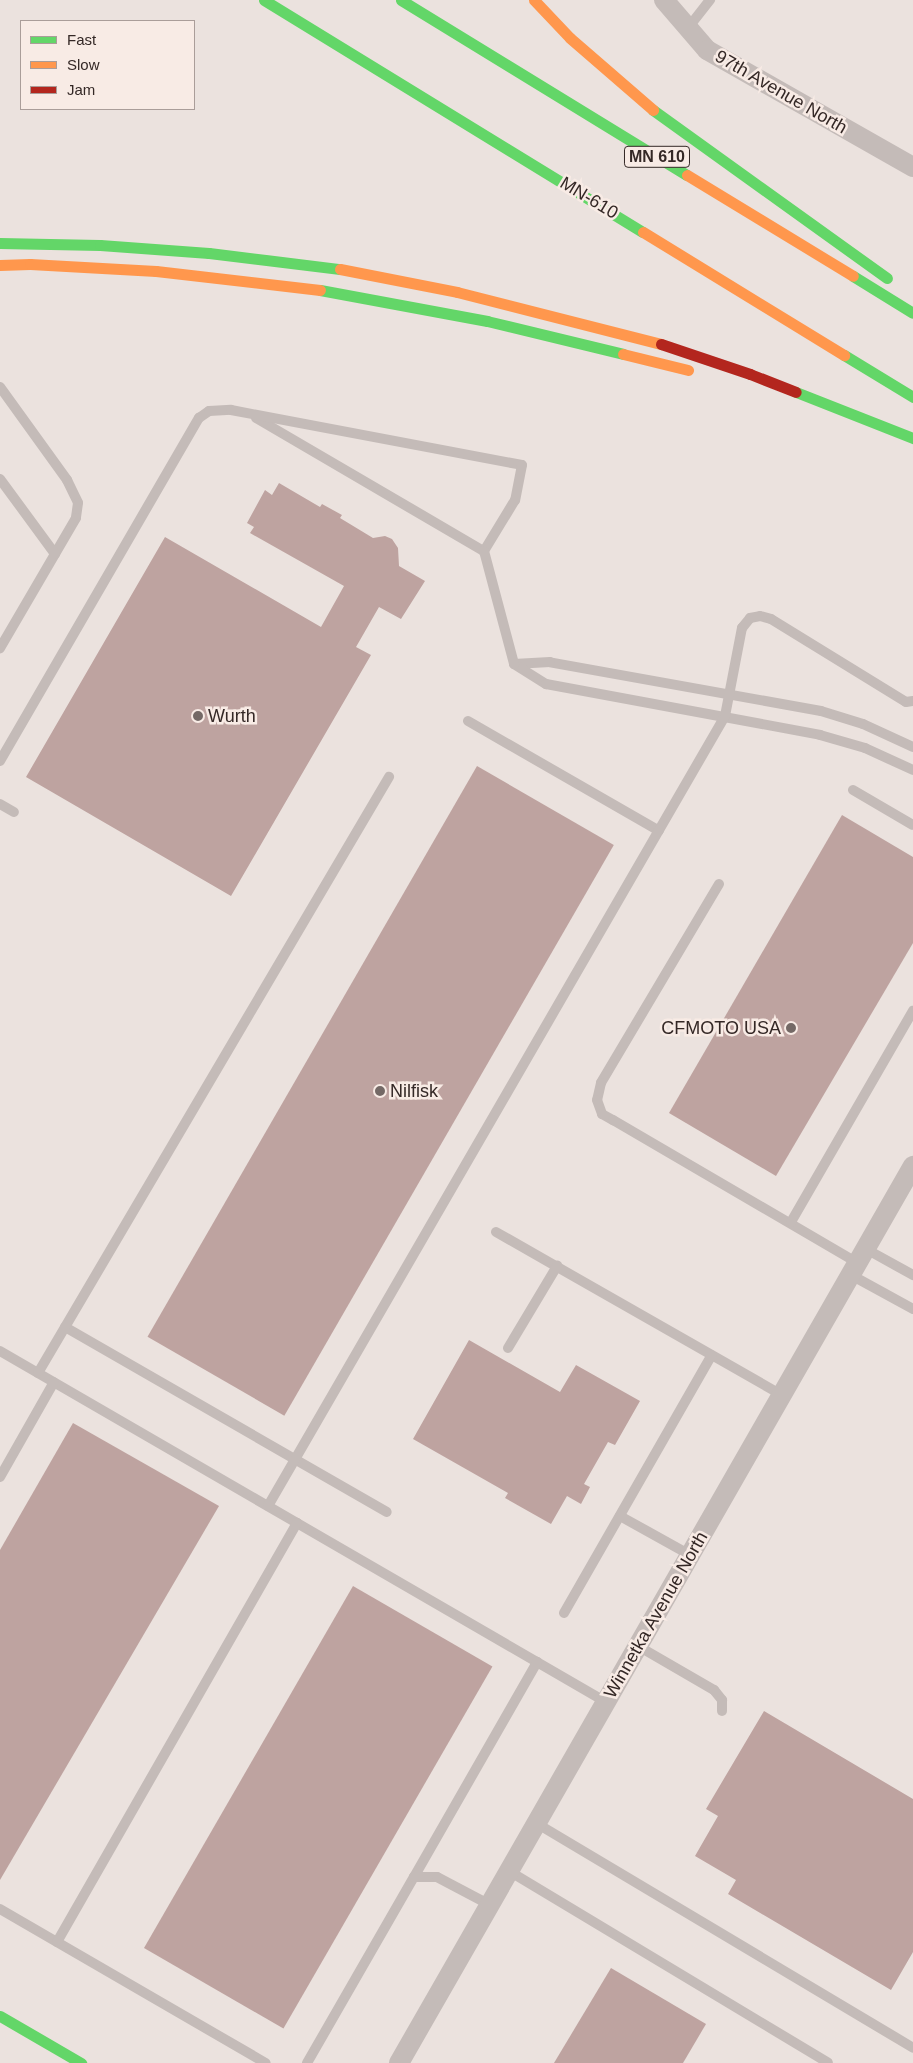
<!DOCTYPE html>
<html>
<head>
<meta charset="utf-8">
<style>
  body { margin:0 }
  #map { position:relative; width:913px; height:2063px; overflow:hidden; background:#ebe2de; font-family:Helvetica,sans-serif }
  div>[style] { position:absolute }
  .building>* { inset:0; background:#bea3a0; transform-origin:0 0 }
  .lane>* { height:10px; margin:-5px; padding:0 5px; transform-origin:5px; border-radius:5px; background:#c4bbb8 }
  .street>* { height:20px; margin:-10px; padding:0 10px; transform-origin:10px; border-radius:10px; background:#c4bbb8 }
  .fast>* { height:11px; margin:-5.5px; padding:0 5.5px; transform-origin:5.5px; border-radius:5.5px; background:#63d668 }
  .slow>* { height:11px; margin:-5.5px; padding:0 5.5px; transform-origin:5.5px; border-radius:5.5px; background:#ff974d }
  .jam>* { height:11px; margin:-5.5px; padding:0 5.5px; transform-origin:5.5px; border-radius:5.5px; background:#b3261e }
  .dots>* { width:14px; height:14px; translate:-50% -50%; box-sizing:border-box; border:2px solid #f8ebe5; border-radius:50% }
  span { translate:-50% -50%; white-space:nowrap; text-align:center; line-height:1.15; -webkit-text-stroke:5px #f8ebe5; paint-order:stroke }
  .shield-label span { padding:1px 4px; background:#f8ebe5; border:1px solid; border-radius:4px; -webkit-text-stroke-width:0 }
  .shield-label { font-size:16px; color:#342826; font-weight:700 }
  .street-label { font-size:18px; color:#342826 }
  .poi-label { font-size:18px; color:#342826 }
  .left { translate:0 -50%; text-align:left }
  .right { translate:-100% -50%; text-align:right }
  .legend { position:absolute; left:20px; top:20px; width:175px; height:90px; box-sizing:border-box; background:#f8ebe5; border:1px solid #aa9d99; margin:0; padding:6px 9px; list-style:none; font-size:15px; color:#342826 }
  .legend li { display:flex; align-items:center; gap:10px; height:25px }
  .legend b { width:25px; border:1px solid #aa9d99 }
</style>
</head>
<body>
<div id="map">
  <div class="building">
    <div style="clip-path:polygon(279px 483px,320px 507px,322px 504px,342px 515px,340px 518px,373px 538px,385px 536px,392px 539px,398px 548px,399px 566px,425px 581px,401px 619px,379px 607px,356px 647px,371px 655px,231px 896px,26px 777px,165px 537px,321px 627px,344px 586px,250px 533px,254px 527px,247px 523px,265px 490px,272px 495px)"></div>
    <div style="left:477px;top:766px;width:158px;height:659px;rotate:30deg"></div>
    <div style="clip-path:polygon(842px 815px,913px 857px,913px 943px,776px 1176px,669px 1113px)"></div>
    <div style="clip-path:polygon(469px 1340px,560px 1392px,576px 1365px,640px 1401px,615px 1445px,608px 1442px,584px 1484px,590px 1487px,581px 1504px,567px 1496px,551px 1524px,505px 1498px,508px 1493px,413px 1439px)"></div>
    <div style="clip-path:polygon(73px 1423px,219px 1506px,0 1880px,0 1550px)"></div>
    <div style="left:353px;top:1586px;width:161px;height:418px;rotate:30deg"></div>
    <div style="clip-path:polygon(764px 1711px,913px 1799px,913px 1952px,891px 1990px,728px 1894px,736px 1880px,695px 1856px,718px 1816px,706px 1809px)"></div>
    <div style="clip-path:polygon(611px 1968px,706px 2024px,683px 2063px,554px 2063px)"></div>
  </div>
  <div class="lane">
    <div style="left:688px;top:28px;width:36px;rotate:-52deg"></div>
    <div style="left:0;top:387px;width:115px;rotate:54.2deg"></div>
    <div style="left:67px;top:480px;width:25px;rotate:64deg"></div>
    <div style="left:78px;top:503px;width:15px;rotate:98deg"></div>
    <div style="left:76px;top:518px;width:151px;rotate:120.3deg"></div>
    <div style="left:256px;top:418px;width:264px;rotate:30.3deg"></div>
    <div style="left:0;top:479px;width:93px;rotate:53.7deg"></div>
    <div style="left:468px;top:721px;width:220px;rotate:29.9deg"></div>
    <div style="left:913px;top:747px;width:55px;rotate:-155.3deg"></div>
    <div style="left:863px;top:724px;width:44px;rotate:-162.8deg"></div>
    <div style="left:821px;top:711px;width:275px;rotate:-169.8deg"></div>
    <div style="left:550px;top:662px;width:36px;rotate:177deg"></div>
    <div style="left:514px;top:664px;width:38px;rotate:32deg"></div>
    <div style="left:546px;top:684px;width:279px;rotate:10.5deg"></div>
    <div style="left:820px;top:735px;width:47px;rotate:16.1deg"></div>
    <div style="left:865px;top:748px;width:53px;rotate:24.6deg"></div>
    <div style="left:0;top:761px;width:397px;rotate:-59.9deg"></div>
    <div style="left:199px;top:418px;width:12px;rotate:-35deg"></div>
    <div style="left:209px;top:411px;width:22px;rotate:-3deg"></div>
    <div style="left:231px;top:410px;width:296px;rotate:10.7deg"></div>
    <div style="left:522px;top:465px;width:36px;rotate:101deg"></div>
    <div style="left:515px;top:500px;width:60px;rotate:121.3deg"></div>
    <div style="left:484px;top:551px;width:117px;rotate:75.1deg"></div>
    <div style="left:853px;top:790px;width:69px;rotate:30.3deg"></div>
    <div style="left:0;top:804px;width:16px;rotate:30deg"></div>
    <div style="left:719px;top:884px;width:231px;rotate:120.7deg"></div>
    <div style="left:601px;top:1083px;width:17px;rotate:103deg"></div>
    <div style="left:597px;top:1100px;width:15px;rotate:70deg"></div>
    <div style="left:602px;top:1114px;width:13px;rotate:29deg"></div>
    <div style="left:613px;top:1120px;width:284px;rotate:30.3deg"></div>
    <div style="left:791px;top:1222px;width:244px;rotate:-60deg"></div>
    <div style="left:496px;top:1232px;width:329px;rotate:29.7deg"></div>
    <div style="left:866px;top:1249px;width:54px;rotate:29deg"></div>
    <div style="left:851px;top:1275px;width:71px;rotate:28.7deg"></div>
    <div style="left:65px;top:1327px;width:371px;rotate:29.9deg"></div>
    <div style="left:508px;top:1348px;width:96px;rotate:-59.1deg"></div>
    <div style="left:0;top:1351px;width:700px;rotate:30.08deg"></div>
    <div style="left:38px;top:1373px;width:692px;rotate:-59.51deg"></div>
    <div style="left:0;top:1477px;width:109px;rotate:-60.4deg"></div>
    <div style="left:268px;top:1506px;width:913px;rotate:-59.95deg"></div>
    <div style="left:725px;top:716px;width:90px;rotate:-79.1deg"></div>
    <div style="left:742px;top:628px;width:13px;rotate:-51deg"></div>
    <div style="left:750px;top:618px;width:10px;rotate:-11deg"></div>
    <div style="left:760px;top:616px;width:11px;rotate:15deg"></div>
    <div style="left:771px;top:619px;width:158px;rotate:31.6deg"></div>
    <div style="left:906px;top:702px;width:7px;rotate:-8deg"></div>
    <div style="left:620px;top:1516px;width:80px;rotate:29.1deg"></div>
    <div style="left:564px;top:1613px;width:297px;rotate:-60.2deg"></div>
    <div style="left:638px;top:1646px;width:88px;rotate:30.1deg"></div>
    <div style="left:714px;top:1690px;width:13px;rotate:51deg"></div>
    <div style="left:722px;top:1700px;width:11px;rotate:90deg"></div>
    <div style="left:536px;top:1823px;width:439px;rotate:30.8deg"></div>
    <div style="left:509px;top:1871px;width:372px;rotate:31deg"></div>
    <div style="left:414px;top:1877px;width:248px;rotate:-60.2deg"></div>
    <div style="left:0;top:1909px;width:307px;rotate:30.1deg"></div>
    <div style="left:57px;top:1942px;width:483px;rotate:-60.2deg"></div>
    <div style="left:307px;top:2063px;width:215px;rotate:-60.1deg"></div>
    <div style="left:414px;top:1877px;width:23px"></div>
    <div style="left:437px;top:1877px;width:60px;rotate:27.8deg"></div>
  </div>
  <div class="street">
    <div style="left:664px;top:0;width:66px;rotate:49.3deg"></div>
    <div style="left:707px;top:50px;width:237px;rotate:29.6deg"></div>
    <div style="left:399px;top:2063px;width:1034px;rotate:-60.19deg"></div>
  </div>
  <div class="fast">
    <div style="left:264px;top:0;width:444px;rotate:31.5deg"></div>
    <div style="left:401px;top:0;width:335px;rotate:31.5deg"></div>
    <div style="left:653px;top:110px;width:288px;rotate:35.7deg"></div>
    <div style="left:0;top:243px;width:100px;rotate:1.1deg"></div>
    <div style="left:100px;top:245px;width:109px;rotate:4.2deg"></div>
    <div style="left:209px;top:253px;width:132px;rotate:7deg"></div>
    <div style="left:853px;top:276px;width:70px;rotate:31.7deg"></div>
    <div style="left:320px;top:290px;width:170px;rotate:10.5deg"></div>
    <div style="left:487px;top:321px;width:140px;rotate:13.6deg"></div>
    <div style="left:844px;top:355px;width:81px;rotate:31.3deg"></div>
    <div style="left:796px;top:392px;width:126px;rotate:21.5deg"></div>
    <div style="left:0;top:2016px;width:94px;rotate:30.1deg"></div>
  </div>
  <div class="slow">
    <div style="left:534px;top:0;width:52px;rotate:46.5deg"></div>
    <div style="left:570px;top:38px;width:110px;rotate:40.9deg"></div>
    <div style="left:687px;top:175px;width:194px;rotate:31.3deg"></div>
    <div style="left:643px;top:232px;width:236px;rotate:31.5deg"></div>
    <div style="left:0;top:265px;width:30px;rotate:-2deg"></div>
    <div style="left:30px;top:264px;width:126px;rotate:3.2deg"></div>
    <div style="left:156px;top:271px;width:165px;rotate:6.6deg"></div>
    <div style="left:340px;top:269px;width:119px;rotate:11.1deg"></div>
    <div style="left:457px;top:292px;width:211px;rotate:14.3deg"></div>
    <div style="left:623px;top:354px;width:67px;rotate:13.8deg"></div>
  </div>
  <div class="jam">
    <div style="left:661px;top:344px;width:94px;rotate:18.6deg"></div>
    <div style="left:750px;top:374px;width:49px;rotate:21.4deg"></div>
  </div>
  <div class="dots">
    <div style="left:198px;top:716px;background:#746966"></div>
    <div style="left:791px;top:1028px;background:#746966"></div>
    <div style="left:380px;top:1091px;background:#746966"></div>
  </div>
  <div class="shield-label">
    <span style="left:657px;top:157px">MN 610</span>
  </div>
  <div class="street-label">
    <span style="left:781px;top:92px;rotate:30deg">97th Avenue North</span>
    <span style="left:589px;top:198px;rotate:31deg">MN-610</span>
    <span style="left:656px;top:1615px;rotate:-60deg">Winnetka Avenue North</span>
  </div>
  <div class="poi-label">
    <span class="left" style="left:208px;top:716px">Wurth</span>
    <span class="right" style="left:781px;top:1028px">CFMOTO USA</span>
    <span class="left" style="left:390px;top:1091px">Nilfisk</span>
  </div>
  <ul class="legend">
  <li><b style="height:6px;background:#63d668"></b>Fast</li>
  <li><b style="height:6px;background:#ff974d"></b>Slow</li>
  <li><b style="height:6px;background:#b3261e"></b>Jam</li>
  </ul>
</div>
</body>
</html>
